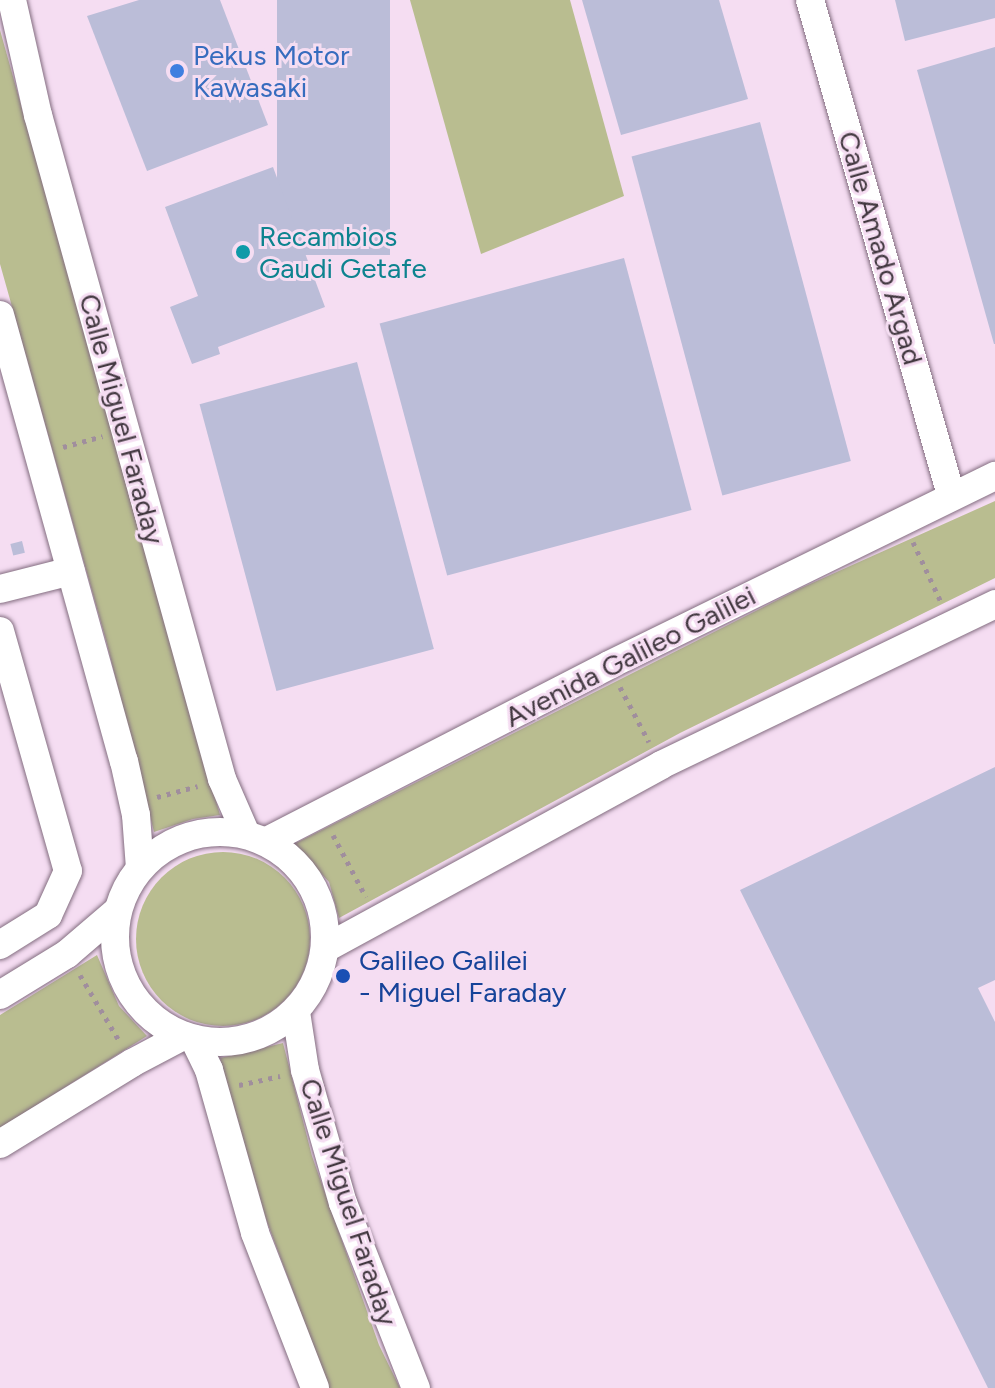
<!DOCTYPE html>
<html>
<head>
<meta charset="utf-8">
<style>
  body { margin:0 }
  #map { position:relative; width:995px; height:1388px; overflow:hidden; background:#f5ddf2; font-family:Figtree,sans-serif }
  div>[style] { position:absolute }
  .green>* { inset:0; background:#b9bd90 }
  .round { border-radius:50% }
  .building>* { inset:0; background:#bbbdd8; transform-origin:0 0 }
  .path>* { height:5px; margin-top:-2.5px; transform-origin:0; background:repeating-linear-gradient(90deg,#a08e9d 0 4px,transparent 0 10px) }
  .roads { filter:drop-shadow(0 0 2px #836d80) drop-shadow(0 0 2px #836d80) }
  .minor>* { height:28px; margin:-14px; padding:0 14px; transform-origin:14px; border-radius:14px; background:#fff }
  .minor>.ring { margin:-14px; padding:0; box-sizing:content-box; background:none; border:28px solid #fff; border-radius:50% }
  .dots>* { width:22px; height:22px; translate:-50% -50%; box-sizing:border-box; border:4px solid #f5ddf2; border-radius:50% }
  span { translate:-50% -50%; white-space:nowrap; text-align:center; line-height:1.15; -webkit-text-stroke:6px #f5ddf2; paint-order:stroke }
  .shop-label { font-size:28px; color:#366cbe }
  .left { translate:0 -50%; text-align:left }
  .culture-label { font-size:28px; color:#0d838f }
  .street-label { font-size:28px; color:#423840 }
  .transit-label { font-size:28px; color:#164399 }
</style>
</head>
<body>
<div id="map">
  <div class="green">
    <div style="clip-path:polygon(410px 0,570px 0,624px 196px,481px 254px)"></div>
    <div style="clip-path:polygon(0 30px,220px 815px,193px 819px,154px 832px,107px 644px,0 264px)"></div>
    <div style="clip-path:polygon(995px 501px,995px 578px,680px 733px,339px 918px,329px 882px,294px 844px,801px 588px)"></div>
    <div class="round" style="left:136px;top:852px;width:174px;height:174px"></div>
    <div style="clip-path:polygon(97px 955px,119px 1006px,147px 1036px,0 1128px,0 1015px)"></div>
    <div style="clip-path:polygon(283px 1043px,312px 1156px,379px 1345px,400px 1388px,329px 1388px,266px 1219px,220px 1058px)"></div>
  </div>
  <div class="building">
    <div style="clip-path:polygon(139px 0,220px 0,268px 125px,147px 171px,87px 16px)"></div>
    <div style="left:277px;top:0;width:113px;height:255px"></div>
    <div style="clip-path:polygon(582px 0,719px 0,748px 99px,621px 135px)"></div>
    <div style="clip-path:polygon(895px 0,995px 0,995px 18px,905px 41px)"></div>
    <div style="clip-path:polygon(995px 47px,995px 344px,994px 344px,917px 70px)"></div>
    <div style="left:760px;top:122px;width:351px;height:133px;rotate:75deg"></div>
    <div style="clip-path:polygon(273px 167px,325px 307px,218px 347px,220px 354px,192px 364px,170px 307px,198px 296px,165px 207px)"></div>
    <div style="left:624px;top:258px;width:261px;height:253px;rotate:75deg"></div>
    <div style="left:357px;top:362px;width:297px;height:163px;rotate:75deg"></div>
    <div style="left:22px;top:541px;width:12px;height:12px;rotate:76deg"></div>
    <div style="clip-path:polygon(995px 767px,995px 980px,978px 988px,995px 1022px,995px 1388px,988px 1388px,740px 890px)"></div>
  </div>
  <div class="path">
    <div style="left:63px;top:447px;width:41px;rotate:-15.4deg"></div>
    <div style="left:913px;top:542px;width:66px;rotate:65deg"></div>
    <div style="left:620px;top:687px;width:62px;rotate:62.2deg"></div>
    <div style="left:157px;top:797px;width:42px;rotate:-15deg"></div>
    <div style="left:333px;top:835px;width:70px;rotate:62deg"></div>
    <div style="left:80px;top:975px;width:78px;rotate:59.2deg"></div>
    <div style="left:239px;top:1085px;width:42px;rotate:-12.4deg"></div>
  </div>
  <div class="roads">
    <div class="minor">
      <div style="left:12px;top:0;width:118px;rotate:77.3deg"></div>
      <div style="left:38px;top:115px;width:689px;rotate:74.51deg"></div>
      <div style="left:222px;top:779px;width:60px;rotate:66.4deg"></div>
      <div style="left:810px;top:0;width:515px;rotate:74.1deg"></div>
      <div style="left:0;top:315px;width:463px;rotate:74.5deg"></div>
      <div style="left:124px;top:761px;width:55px;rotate:77.5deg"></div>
      <div style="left:136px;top:815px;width:53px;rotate:85.7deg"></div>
      <div style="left:0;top:589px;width:73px;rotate:-14.2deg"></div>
      <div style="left:0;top:631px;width:249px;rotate:74.2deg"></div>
      <div style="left:68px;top:871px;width:48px;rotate:114.4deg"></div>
      <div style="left:48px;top:915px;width:57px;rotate:148deg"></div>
      <div class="ring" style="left:115px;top:832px;width:182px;height:182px"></div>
      <div style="left:267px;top:841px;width:385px;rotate:-27.2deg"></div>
      <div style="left:609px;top:665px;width:430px;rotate:-26.1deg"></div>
      <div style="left:326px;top:948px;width:382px;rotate:-28.6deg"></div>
      <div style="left:661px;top:765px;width:371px;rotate:-25.7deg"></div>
      <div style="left:0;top:995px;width:79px;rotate:-31.5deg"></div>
      <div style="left:67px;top:954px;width:65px;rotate:-40.6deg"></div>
      <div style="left:296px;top:1012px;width:59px;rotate:81.2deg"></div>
      <div style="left:305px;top:1070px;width:138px;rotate:74.1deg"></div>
      <div style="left:343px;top:1203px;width:199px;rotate:68.5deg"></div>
      <div style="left:194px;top:1039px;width:34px;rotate:64deg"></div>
      <div style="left:209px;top:1070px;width:169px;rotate:74.2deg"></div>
      <div style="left:255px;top:1233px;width:166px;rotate:68.8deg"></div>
      <div style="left:0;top:1144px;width:155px;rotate:-31.5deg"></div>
      <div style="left:132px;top:1063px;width:58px;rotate:-27.9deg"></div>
    </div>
  </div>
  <div class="dots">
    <div style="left:177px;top:71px;background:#3f7fe0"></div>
    <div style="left:243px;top:252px;background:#0f9aa8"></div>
    <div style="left:343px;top:976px;background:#1a4fb4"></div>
  </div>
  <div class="shop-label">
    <span class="left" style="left:193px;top:71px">Pekus Motor<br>Kawasaki</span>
  </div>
  <div class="culture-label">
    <span class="left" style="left:259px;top:252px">Recambios<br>Gaudi Getafe</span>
  </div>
  <div class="street-label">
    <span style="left:881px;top:248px;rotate:74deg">Calle Amado Argad</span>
    <span style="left:122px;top:419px;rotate:75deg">Calle Miguel Faraday</span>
    <span style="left:630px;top:656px;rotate:-27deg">Avenida Galileo Galilei</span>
    <span style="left:349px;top:1202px;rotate:72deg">Calle Miguel Faraday</span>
  </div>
  <div class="transit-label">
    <span class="left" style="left:359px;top:976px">Galileo Galilei<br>- Miguel Faraday</span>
  </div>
</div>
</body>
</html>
